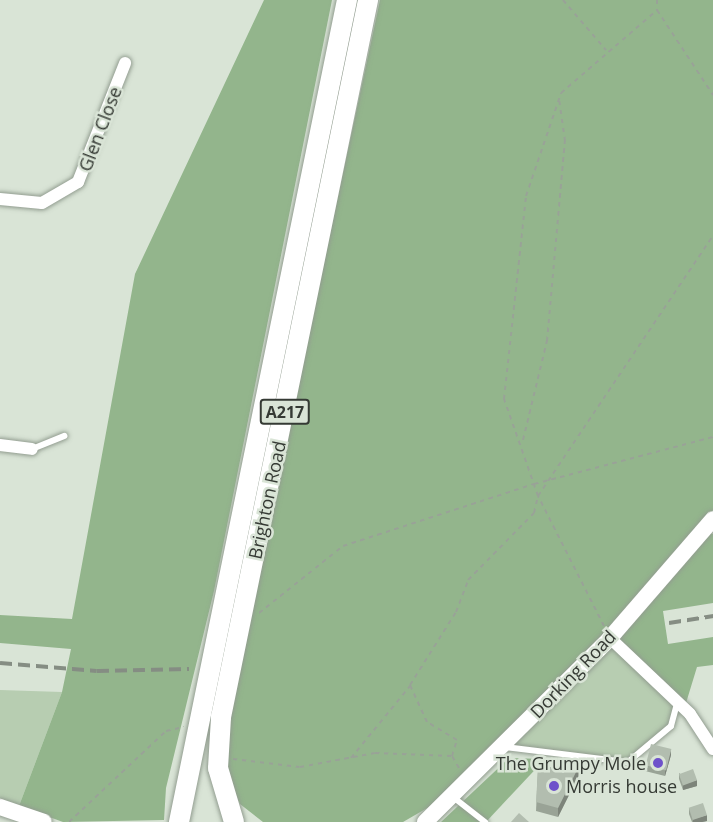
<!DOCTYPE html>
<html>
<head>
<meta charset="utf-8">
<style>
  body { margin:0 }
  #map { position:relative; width:713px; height:822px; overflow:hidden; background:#d9e4d6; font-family:"Open Sans",sans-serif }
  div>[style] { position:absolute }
  .green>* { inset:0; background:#b7cdb1 }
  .forest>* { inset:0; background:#93b58c }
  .path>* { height:2px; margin-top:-1px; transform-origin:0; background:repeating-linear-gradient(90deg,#99a297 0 4.5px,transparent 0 9px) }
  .roads { filter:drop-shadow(0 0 2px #929d90) drop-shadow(0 0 2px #929d90) }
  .service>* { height:6px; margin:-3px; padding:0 3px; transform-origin:3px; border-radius:3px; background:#fff }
  .minor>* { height:12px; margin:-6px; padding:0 6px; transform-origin:6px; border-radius:6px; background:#fff }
  .secondary>* { height:16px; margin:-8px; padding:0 8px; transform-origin:8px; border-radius:8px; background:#fff }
  .trunk>* { height:20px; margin:-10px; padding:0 10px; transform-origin:10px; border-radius:10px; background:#fff }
  .rail>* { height:4px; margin-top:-2px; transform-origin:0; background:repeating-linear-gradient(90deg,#858d83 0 12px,transparent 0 18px) }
  .wall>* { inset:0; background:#99a396 }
  .shaded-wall>* { inset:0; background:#7d847a }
  .building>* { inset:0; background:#b2bdaf; transform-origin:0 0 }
  .dots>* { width:16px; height:16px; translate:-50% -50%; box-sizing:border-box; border:3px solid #d9e4d6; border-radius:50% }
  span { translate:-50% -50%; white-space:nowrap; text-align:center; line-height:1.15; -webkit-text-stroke:5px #d9e4d6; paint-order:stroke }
  .shield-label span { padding:2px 4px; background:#d9e4d6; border:2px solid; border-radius:4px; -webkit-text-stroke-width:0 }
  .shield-label { font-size:16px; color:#353a34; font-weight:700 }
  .street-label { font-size:18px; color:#353a34 }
  .poi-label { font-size:18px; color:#353a34 }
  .right { translate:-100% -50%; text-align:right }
  .left { translate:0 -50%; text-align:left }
</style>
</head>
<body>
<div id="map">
  <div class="green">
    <div style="clip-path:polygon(610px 638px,677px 709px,675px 721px,634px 758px,620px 764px,568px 752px,503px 746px)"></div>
    <div style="clip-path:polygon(0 690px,62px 692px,19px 806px,0 799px)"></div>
  </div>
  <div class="forest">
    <div style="clip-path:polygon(264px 0,332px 0,214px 591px,166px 788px,164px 820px,63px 822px,19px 806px,62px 692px,71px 649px,0 643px,0 615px,72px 619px,135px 274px)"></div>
    <div style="clip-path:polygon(380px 0,713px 0,713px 516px,701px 532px,713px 534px,713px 603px,663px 611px,668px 644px,713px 637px,713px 665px,697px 667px,686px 703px,610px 638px,429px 807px,403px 822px,263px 822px,240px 804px,228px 778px,224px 731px)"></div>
    <div style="clip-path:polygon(509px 758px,545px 759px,486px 822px,441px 822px)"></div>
  </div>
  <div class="path">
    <div style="left:563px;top:0;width:66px;rotate:49.3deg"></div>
    <div style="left:657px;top:0;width:10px;rotate:90deg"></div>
    <div style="left:657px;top:10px;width:102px;rotate:56.6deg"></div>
    <div style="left:523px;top:440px;width:102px;rotate:-76.4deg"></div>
    <div style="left:547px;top:341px;width:201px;rotate:-84.9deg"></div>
    <div style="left:565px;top:141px;width:42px;rotate:-98.1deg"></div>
    <div style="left:259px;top:613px;width:107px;rotate:-38.6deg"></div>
    <div style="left:343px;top:546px;width:201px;rotate:-18deg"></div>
    <div style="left:534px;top:484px;width:185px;rotate:-14.7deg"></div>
    <div style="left:604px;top:626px;width:146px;rotate:-116.9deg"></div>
    <div style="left:538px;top:496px;width:313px;rotate:-56.1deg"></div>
    <div style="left:351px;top:758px;width:93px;rotate:-50.7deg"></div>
    <div style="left:233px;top:759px;width:67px;rotate:6.8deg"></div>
    <div style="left:300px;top:767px;width:76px;rotate:-10.6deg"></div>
    <div style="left:375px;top:753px;width:77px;rotate:2.2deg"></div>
    <div style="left:459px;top:768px;width:14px;rotate:-120deg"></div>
    <div style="left:452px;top:756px;width:17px;rotate:-73deg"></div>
    <div style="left:457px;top:740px;width:35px;rotate:-149deg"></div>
    <div style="left:427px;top:722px;width:41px;rotate:-114.7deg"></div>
    <div style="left:410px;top:685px;width:86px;rotate:-57.8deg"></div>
    <div style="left:456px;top:612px;width:34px;rotate:-69deg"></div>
    <div style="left:468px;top:580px;width:94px;rotate:-45.4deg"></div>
    <div style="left:534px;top:513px;width:17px;rotate:-77deg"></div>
    <div style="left:538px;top:496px;width:103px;rotate:-109.3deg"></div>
    <div style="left:504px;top:399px;width:204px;rotate:-83.8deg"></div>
    <div style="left:526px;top:196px;width:109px;rotate:-71.2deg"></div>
    <div style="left:561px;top:93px;width:127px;rotate:-40.8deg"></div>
    <div style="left:69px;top:822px;width:133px;rotate:-43.2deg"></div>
    <div style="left:166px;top:731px;width:18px;rotate:-13deg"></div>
  </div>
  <div class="roads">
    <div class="service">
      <div style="left:32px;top:449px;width:35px;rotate:-22deg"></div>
      <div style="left:505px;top:747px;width:124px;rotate:7deg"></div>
      <div style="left:628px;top:762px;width:56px;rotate:-39.9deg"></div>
      <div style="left:671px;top:726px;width:24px;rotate:-75deg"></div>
      <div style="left:453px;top:797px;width:41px;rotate:38deg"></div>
    </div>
    <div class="minor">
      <div style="left:0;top:199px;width:42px;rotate:5.4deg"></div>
      <div style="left:42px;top:203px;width:42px;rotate:-30.3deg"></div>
      <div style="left:78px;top:182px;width:128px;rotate:-68.4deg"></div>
      <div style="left:0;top:445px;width:32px;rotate:7deg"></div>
      <div style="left:610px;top:638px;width:110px;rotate:43.5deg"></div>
      <div style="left:690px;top:714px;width:42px;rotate:56.7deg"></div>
    </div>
    <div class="secondary">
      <div style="left:0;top:807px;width:46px;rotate:18.8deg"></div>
      <div style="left:425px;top:822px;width:261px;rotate:-44.8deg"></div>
      <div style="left:610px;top:638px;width:157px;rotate:-49.1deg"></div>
    </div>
    <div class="trunk">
      <div style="left:179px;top:822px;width:839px;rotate:-78.45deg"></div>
      <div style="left:234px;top:822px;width:56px;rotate:-106.5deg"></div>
      <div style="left:218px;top:768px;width:51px;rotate:-86.6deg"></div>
      <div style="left:221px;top:717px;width:732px;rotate:-78.41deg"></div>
    </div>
  </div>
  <div class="rail">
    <div style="left:669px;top:623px;width:45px;rotate:-9deg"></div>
    <div style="left:0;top:663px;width:97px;rotate:4.7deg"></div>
    <div style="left:97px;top:671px;width:92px;rotate:-1.2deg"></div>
  </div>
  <div class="wall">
    <div style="clip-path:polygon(671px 755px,665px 776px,645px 771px,645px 765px)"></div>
    <div style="clip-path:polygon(562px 766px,580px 773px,558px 817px,536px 811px,538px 769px)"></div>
    <div style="clip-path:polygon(679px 773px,697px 786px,683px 790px,679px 779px)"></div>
    <div style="clip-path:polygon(689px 808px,707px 821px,702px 822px,692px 822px,689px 814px)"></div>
  </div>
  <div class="shaded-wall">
    <div style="clip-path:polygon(671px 749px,671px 755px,665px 776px,665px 770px)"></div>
    <div style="clip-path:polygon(580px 764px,580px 773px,558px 817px,558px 808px)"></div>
    <div style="clip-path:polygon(697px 780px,697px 786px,683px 790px,683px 784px)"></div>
    <div style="clip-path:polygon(707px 815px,707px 821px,702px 822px,693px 822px,693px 819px)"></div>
  </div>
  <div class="building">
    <div style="left:651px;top:744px;width:21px;height:22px;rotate:14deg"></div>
    <div style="clip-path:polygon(568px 758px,580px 764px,558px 808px,536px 802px,538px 769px,562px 766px)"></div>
    <div style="left:693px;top:769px;width:12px;height:15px;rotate:70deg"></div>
    <div style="left:703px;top:803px;width:13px;height:15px;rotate:72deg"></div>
    <div style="clip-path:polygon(519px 813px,529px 822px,511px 822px)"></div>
  </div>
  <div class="dots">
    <div style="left:658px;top:763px;background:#6e51ca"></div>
    <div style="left:554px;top:786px;background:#6e51ca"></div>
  </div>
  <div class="shield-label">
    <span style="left:285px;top:412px">A217</span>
  </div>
  <div class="street-label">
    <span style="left:100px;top:129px;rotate:-69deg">Glen Close</span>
    <span style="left:267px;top:500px;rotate:-78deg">Brighton Road</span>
    <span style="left:573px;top:674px;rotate:-46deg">Dorking Road</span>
  </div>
  <div class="poi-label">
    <span class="right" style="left:646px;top:763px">The Grumpy Mole</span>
    <span class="left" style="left:566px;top:786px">Morris house</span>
  </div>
</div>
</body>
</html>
